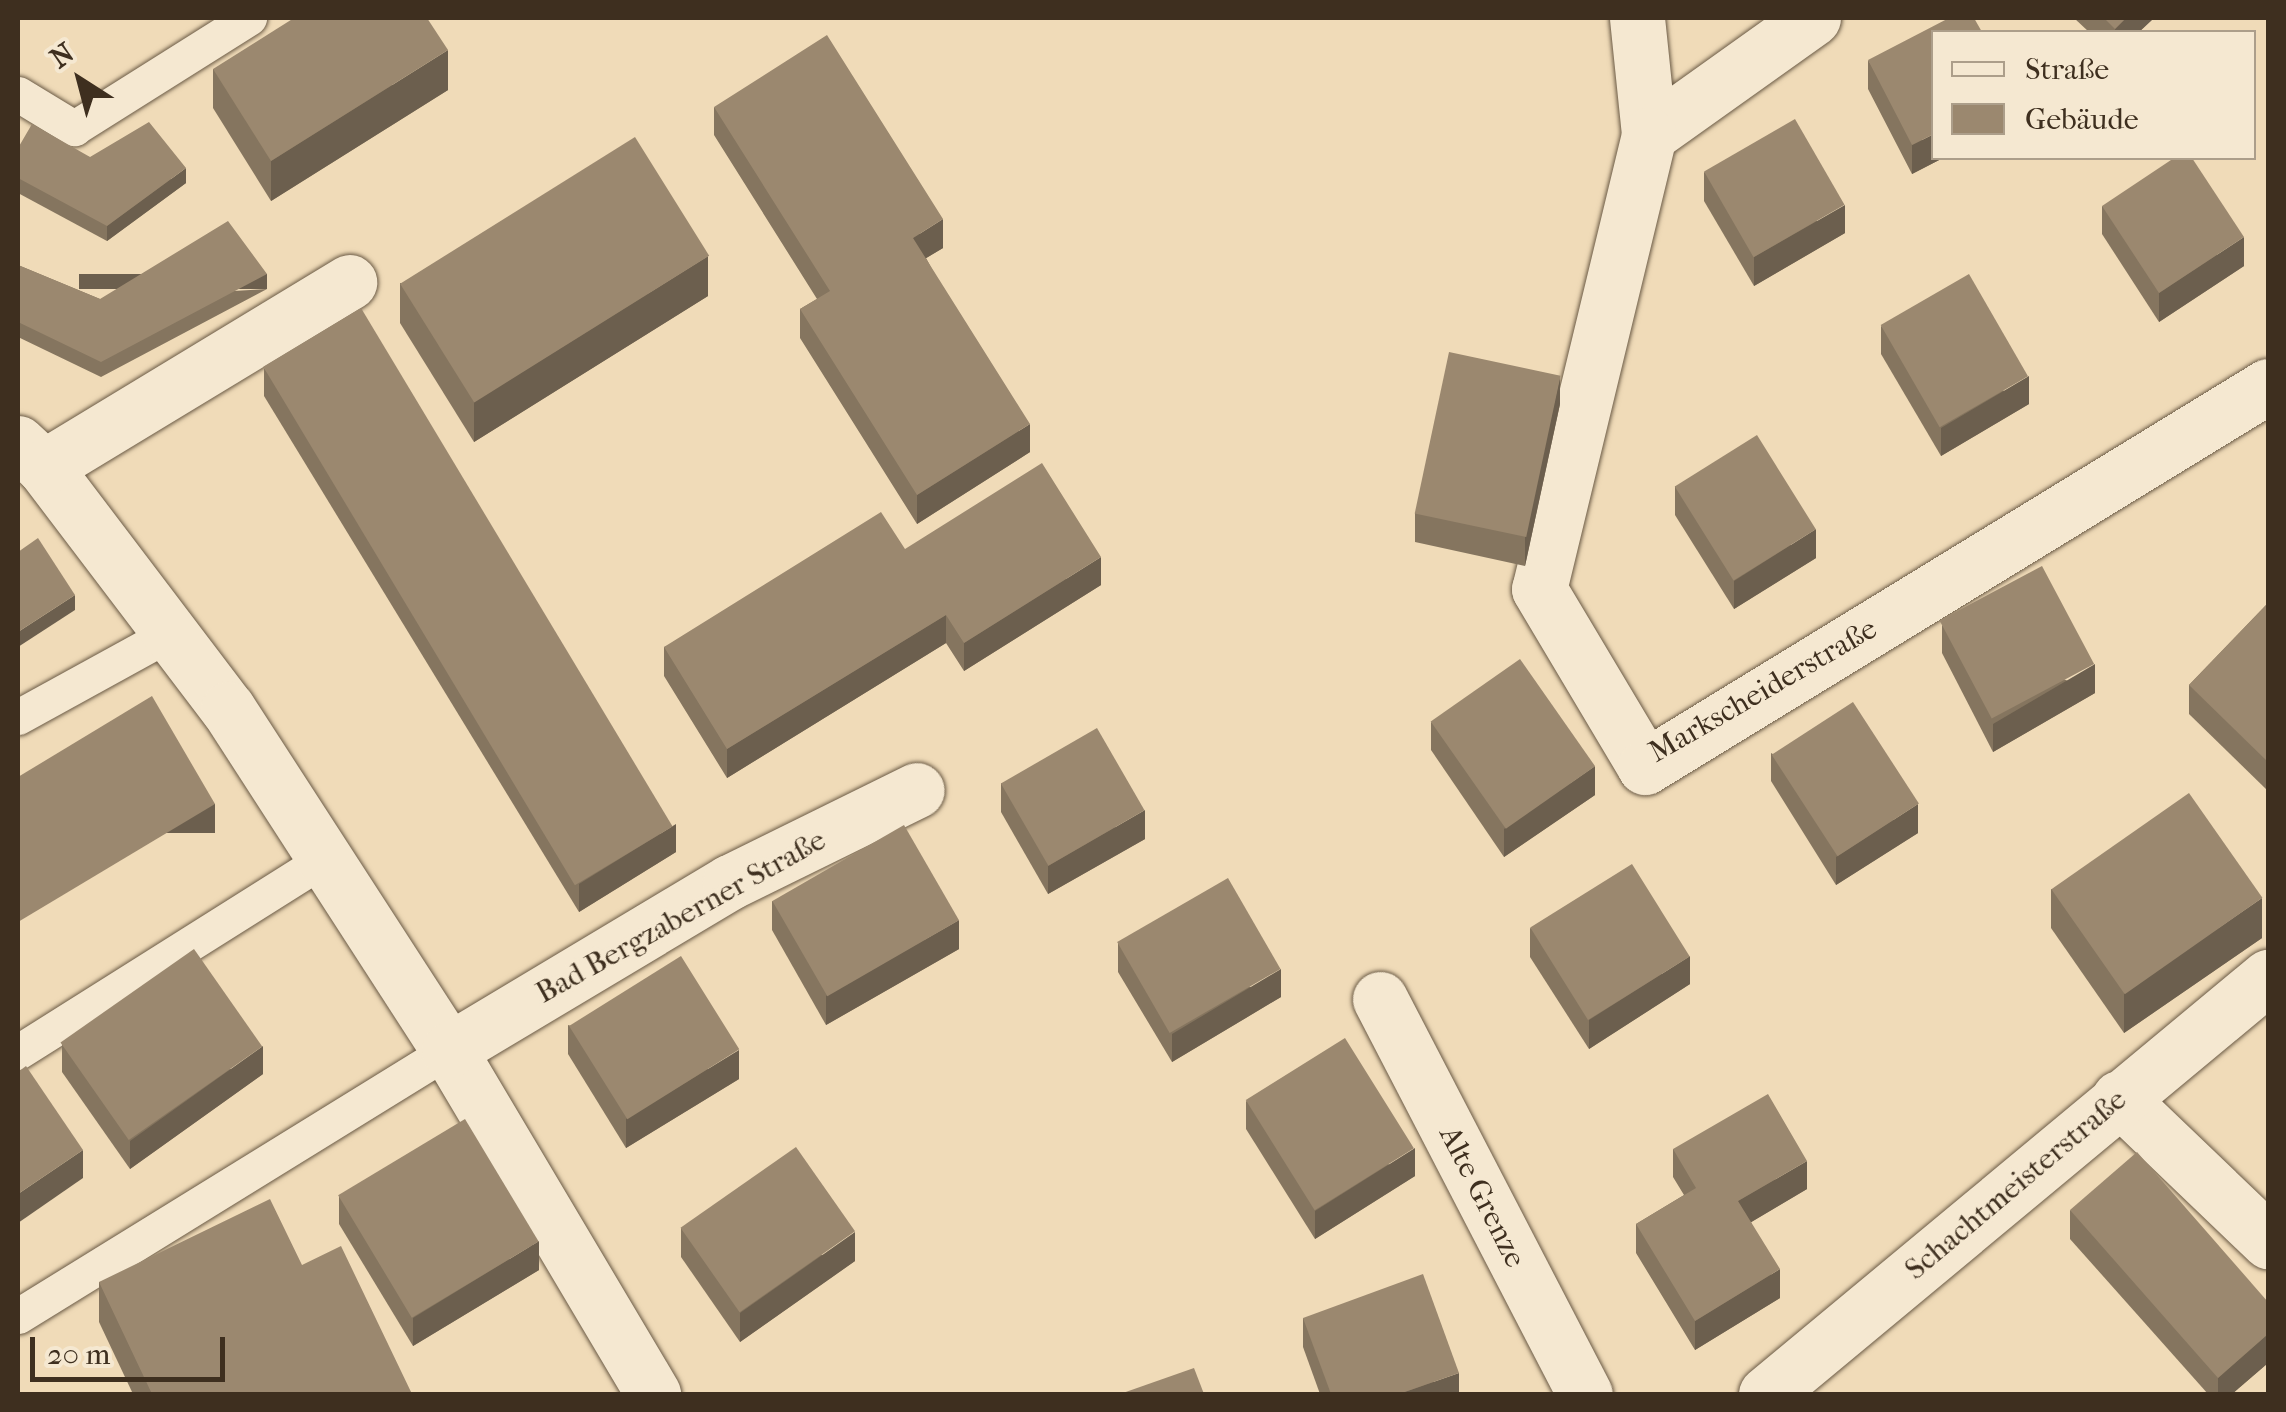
<!DOCTYPE html>
<html>
<head>
<meta charset="utf-8">
<style>
  body { margin:0 }
  #map { position:relative; width:2286px; height:1412px; overflow:hidden; background:#f0dbb8; font-family:"IM FELL French Canon",serif }
  div>[style] { position:absolute }
  .roads { filter:drop-shadow(0 0 2px #6a5a45) drop-shadow(0 0 2px #6a5a45) }
  .service>* { height:35px; margin:-17.5px; padding:0 17.5px; transform-origin:17.5px; border-radius:17.5px; background:#f5e8d1 }
  .minor>* { height:55px; margin:-27.5px; padding:0 27.5px; transform-origin:27.5px; border-radius:27.5px; background:#f5e8d1 }
  .wall>* { inset:0; background:#85755f }
  .shaded-wall>* { inset:0; background:#6c5f4e; transform-origin:0 0 }
  .building>* { inset:0; background:#9b886f; transform-origin:0 0 }
  span { translate:-50% -50%; white-space:nowrap; text-align:center; line-height:1.15; -webkit-text-stroke:8px #f5e8d1; paint-order:stroke }
  .street-label { font-size:30px; color:#3e2f1f }
  .frame { position:absolute; inset:0; border:20px solid #3e2f1f; pointer-events:none }
  .legend { position:absolute; left:1931px; top:30px; width:325px; height:130px; box-sizing:border-box; background:#f5e8d1; border:2px solid #ac9e8a; margin:0; padding:12px 18px; list-style:none; font-size:30px; color:#3e2f1f }
  .legend li { display:flex; align-items:center; gap:20px; height:50px }
  .legend b { width:50px; border:2px solid #ac9e8a }
  .north { position:absolute; left:30px; top:30px; width:100px; height:100px; -webkit-text-stroke:8px #f5e8d1; paint-order:stroke; rotate:324deg; font-size:28px; font-weight:700; line-height:40px; text-align:center; color:#3e2f1f }
  .north::after { content:''; display:block; margin:auto; width:35px; height:45px; background:#3e2f1f; clip-path:polygon(50% 0,100% 100%,50% 72%,0 100%) }
  .scale { position:absolute; left:30px; top:1337px; width:195px; height:45px; box-sizing:border-box; border:5px solid #3e2f1f; border-top:0; padding-left:12px; font-size:30px; line-height:35px; white-space:nowrap; color:#3e2f1f; -webkit-text-stroke:8px #f5e8d1; paint-order:stroke }
</style>
</head>
<body>
<div id="map">
  <div class="roads">
    <div class="service">
      <div style="left:18px;top:94px;width:66px;rotate:31.3deg"></div>
      <div style="left:74px;top:128px;width:207px;rotate:-32.2deg"></div>
      <div style="left:18px;top:717px;width:175px;rotate:-28.8deg"></div>
      <div style="left:18px;top:1052px;width:363px;rotate:-32.2deg"></div>
      <div style="left:18px;top:1316px;width:506px;rotate:-31.68deg"></div>
    </div>
    <div class="minor">
      <div style="left:1637px;top:18px;width:118px;rotate:84.1deg"></div>
      <div style="left:1813px;top:18px;width:201px;rotate:144.5deg"></div>
      <div style="left:1649px;top:135px;width:467px;rotate:103.6deg"></div>
      <div style="left:1539px;top:589px;width:207px;rotate:59.2deg"></div>
      <div style="left:1645px;top:767px;width:730px;rotate:-31.45deg"></div>
      <div style="left:18px;top:443px;width:35px;rotate:43deg"></div>
      <div style="left:44px;top:467px;width:304px;rotate:52.8deg"></div>
      <div style="left:228px;top:709px;width:406px;rotate:57.1deg"></div>
      <div style="left:449px;top:1050px;width:400px;rotate:59.3deg"></div>
      <div style="left:44px;top:467px;width:357px;rotate:-31.2deg"></div>
      <div style="left:1380px;top:999px;width:445px;rotate:62.6deg"></div>
      <div style="left:449px;top:1050px;width:327px;rotate:-30.9deg"></div>
      <div style="left:730px;top:882px;width:208px;rotate:-26.2deg"></div>
      <div style="left:2119px;top:1098px;width:207px;rotate:43.8deg"></div>
      <div style="left:1766px;top:1394px;width:653px;rotate:-39.72deg"></div>
    </div>
  </div>
  <div class="wall">
    <div style="clip-path:polygon(2074px 18px,2154px 18px,2139px 32px,2089px 32px)"></div>
    <div style="clip-path:polygon(1868px 60px,1934px 158px,1943px 158px,1912px 174px,1868px 89px)"></div>
    <div style="clip-path:polygon(213px 69px,448px 90px,271px 201px,213px 108px)"></div>
    <div style="clip-path:polygon(714px 107px,943px 248px,926px 258px,1030px 452px,917px 524px,800px 338px,800px 309px,817px 299px,714px 135px)"></div>
    <div style="clip-path:polygon(18px 148px,90px 157px,186px 183px,107px 241px,18px 193px)"></div>
    <div style="clip-path:polygon(1704px 172px,1845px 233px,1754px 286px,1704px 201px)"></div>
    <div style="clip-path:polygon(2102px 206px,2244px 266px,2159px 322px,2102px 234px)"></div>
    <div style="clip-path:polygon(18px 265px,100px 299px,267px 289px,101px 377px,18px 337px)"></div>
    <div style="clip-path:polygon(400px 283px,708px 296px,474px 442px,400px 323px)"></div>
    <div style="clip-path:polygon(1881px 326px,2029px 404px,1941px 456px,1881px 354px)"></div>
    <div style="clip-path:polygon(264px 368px,676px 852px,579px 912px,264px 396px)"></div>
    <div style="clip-path:polygon(1560px 404px,1525px 566px,1415px 542px,1415px 513px)"></div>
    <div style="clip-path:polygon(1675px 486px,1816px 558px,1734px 609px,1675px 515px)"></div>
    <div style="clip-path:polygon(905px 549px,1101px 585px,964px 671px,946px 643px,727px 778px,664px 676px,664px 647px)"></div>
    <div style="clip-path:polygon(2268px 603px,2268px 791px,2189px 714px,2189px 685px)"></div>
    <div style="clip-path:polygon(1942px 625px,2095px 693px,1993px 752px,1942px 653px)"></div>
    <div style="clip-path:polygon(1431px 722px,1595px 795px,1504px 857px,1431px 750px)"></div>
    <div style="clip-path:polygon(1771px 753px,1918px 833px,1836px 885px,1771px 781px)"></div>
    <div style="clip-path:polygon(1001px 783px,1145px 839px,1048px 894px,1001px 812px)"></div>
    <div style="clip-path:polygon(2051px 889px,2262px 938px,2124px 1033px,2051px 928px)"></div>
    <div style="clip-path:polygon(772px 901px,959px 949px,826px 1025px,772px 930px)"></div>
    <div style="clip-path:polygon(1530px 928px,1690px 984px,1589px 1049px,1530px 957px)"></div>
    <div style="clip-path:polygon(1118px 943px,1281px 997px,1172px 1062px,1118px 972px)"></div>
    <div style="clip-path:polygon(568px 1025px,739px 1079px,626px 1148px,568px 1054px)"></div>
    <div style="clip-path:polygon(62px 1044px,263px 1074px,130px 1169px,62px 1072px)"></div>
    <div style="clip-path:polygon(1246px 1101px,1415px 1176px,1315px 1239px,1246px 1129px)"></div>
    <div style="clip-path:polygon(1673px 1149px,1807px 1189px,1751px 1222px,1780px 1298px,1695px 1350px,1636px 1253px,1636px 1224px,1684px 1195px,1673px 1177px)"></div>
    <div style="clip-path:polygon(339px 1196px,539px 1270px,413px 1346px,339px 1224px)"></div>
    <div style="clip-path:polygon(2070px 1210px,2268px 1302px,2268px 1363px,2232px 1394px,2208px 1394px,2070px 1239px)"></div>
    <div style="clip-path:polygon(681px 1228px,855px 1261px,740px 1342px,681px 1257px)"></div>
    <div style="clip-path:polygon(302px 1265px,412px 1394px,133px 1394px,99px 1322px,99px 1282px)"></div>
    <div style="clip-path:polygon(1303px 1318px,1459px 1394px,1320px 1394px,1303px 1347px)"></div>
  </div>
  <div class="shaded-wall">
    <div style="clip-path:polygon(2126px 18px,2154px 18px,2139px 32px,2115px 32px,2115px 29px)"></div>
    <div style="clip-path:polygon(448px 50px,448px 90px,271px 201px,271px 161px)"></div>
    <div style="clip-path:polygon(1934px 134px,1934px 158px,1943px 158px,1912px 174px,1912px 145px)"></div>
    <div style="clip-path:polygon(186px 168px,186px 183px,107px 241px,107px 226px)"></div>
    <div style="clip-path:polygon(1845px 205px,1845px 233px,1754px 286px,1754px 257px)"></div>
    <div style="clip-path:polygon(943px 219px,943px 248px,913px 266px,913px 238px)"></div>
    <div style="clip-path:polygon(2244px 237px,2244px 266px,2159px 322px,2159px 293px)"></div>
    <div style="clip-path:polygon(708px 256px,708px 296px,474px 442px,474px 402px)"></div>
    <div style="left:267px;top:274px;width:15px;height:188px;rotate:90deg"></div>
    <div style="clip-path:polygon(1560px 376px,1560px 404px,1525px 566px,1525px 537px)"></div>
    <div style="clip-path:polygon(2029px 376px,2029px 404px,1941px 456px,1941px 428px)"></div>
    <div style="clip-path:polygon(1030px 424px,1030px 452px,917px 524px,917px 495px)"></div>
    <div style="clip-path:polygon(1816px 529px,1816px 558px,1734px 609px,1734px 581px)"></div>
    <div style="clip-path:polygon(1101px 557px,1101px 585px,964px 671px,964px 643px)"></div>
    <div style="clip-path:polygon(75px 595px,75px 610px,18px 647px,18px 632px)"></div>
    <div style="clip-path:polygon(946px 615px,946px 643px,727px 778px,727px 749px)"></div>
    <div style="clip-path:polygon(2095px 664px,2095px 693px,1993px 752px,1993px 724px)"></div>
    <div style="clip-path:polygon(1595px 766px,1595px 795px,1504px 857px,1504px 829px)"></div>
    <div style="left:215px;top:804px;width:29px;height:230px;rotate:90deg"></div>
    <div style="clip-path:polygon(1918px 804px,1918px 833px,1836px 885px,1836px 857px)"></div>
    <div style="clip-path:polygon(1145px 810px,1145px 839px,1048px 894px,1048px 866px)"></div>
    <div style="clip-path:polygon(676px 824px,676px 852px,579px 912px,579px 884px)"></div>
    <div style="clip-path:polygon(2262px 898px,2262px 938px,2124px 1033px,2124px 993px)"></div>
    <div style="clip-path:polygon(959px 920px,959px 949px,826px 1025px,826px 996px)"></div>
    <div style="clip-path:polygon(1690px 956px,1690px 984px,1589px 1049px,1589px 1020px)"></div>
    <div style="clip-path:polygon(1281px 969px,1281px 997px,1172px 1062px,1172px 1034px)"></div>
    <div style="clip-path:polygon(263px 1046px,263px 1074px,130px 1169px,130px 1141px)"></div>
    <div style="clip-path:polygon(739px 1050px,739px 1079px,626px 1148px,626px 1119px)"></div>
    <div style="clip-path:polygon(1415px 1148px,1415px 1176px,1315px 1239px,1315px 1211px)"></div>
    <div style="clip-path:polygon(83px 1150px,83px 1178px,18px 1223px,18px 1194px)"></div>
    <div style="clip-path:polygon(1807px 1161px,1807px 1189px,1738px 1230px,1738px 1201px)"></div>
    <div style="clip-path:polygon(855px 1232px,855px 1261px,740px 1342px,740px 1313px)"></div>
    <div style="clip-path:polygon(539px 1241px,539px 1270px,413px 1346px,413px 1318px)"></div>
    <div style="clip-path:polygon(1780px 1269px,1780px 1298px,1695px 1350px,1695px 1321px)"></div>
    <div style="clip-path:polygon(2268px 1334px,2268px 1363px,2232px 1394px,2218px 1394px,2218px 1378px)"></div>
    <div style="clip-path:polygon(1459px 1373px,1459px 1394px,1399px 1394px)"></div>
  </div>
  <div class="building">
    <div style="clip-path:polygon(294px 18px,427px 18px,448px 50px,271px 161px,213px 69px)"></div>
    <div style="clip-path:polygon(1949px 18px,1974px 18px,1982px 32px,1934px 32px,1934px 134px,1912px 145px,1868px 60px)"></div>
    <div style="clip-path:polygon(2104px 18px,2126px 18px,2115px 29px)"></div>
    <div style="clip-path:polygon(827px 35px,943px 219px,913px 238px,1030px 424px,917px 495px,800px 309px,830px 291px,714px 107px)"></div>
    <div style="left:1795px;top:119px;width:99px;height:105px;rotate:60deg"></div>
    <div style="clip-path:polygon(149px 122px,186px 168px,107px 226px,18px 178px,18px 148px,32px 124px,90px 157px)"></div>
    <div style="left:635px;top:137px;width:140px;height:277px;rotate:58deg"></div>
    <div style="clip-path:polygon(2174px 158px,2192px 158px,2244px 237px,2159px 293px,2102px 206px)"></div>
    <div style="clip-path:polygon(228px 221px,267px 274px,101px 362px,18px 322px,18px 265px,100px 299px)"></div>
    <div style="left:1969px;top:274px;width:118px;height:102px;rotate:60deg"></div>
    <div style="left:361px;top:308px;width:605px;height:114px;rotate:59deg"></div>
    <div style="left:1449px;top:352px;width:114px;height:165px;rotate:12deg"></div>
    <div style="left:1757px;top:435px;width:111px;height:97px;rotate:58deg"></div>
    <div style="clip-path:polygon(1042px 463px,1101px 557px,964px 643px,946px 615px,727px 749px,664px 647px,881px 512px,905px 549px)"></div>
    <div style="clip-path:polygon(38px 538px,75px 595px,18px 632px,18px 552px)"></div>
    <div style="left:2042px;top:566px;width:111px;height:116px;rotate:62deg"></div>
    <div style="clip-path:polygon(2268px 603px,2268px 762px,2189px 685px)"></div>
    <div style="left:1520px;top:659px;width:131px;height:109px;rotate:55deg"></div>
    <div style="clip-path:polygon(152px 696px,215px 804px,18px 922px,18px 777px)"></div>
    <div style="left:1853px;top:702px;width:121px;height:97px;rotate:57deg"></div>
    <div style="left:1097px;top:728px;width:95px;height:111px;rotate:60deg"></div>
    <div style="left:2189px;top:793px;width:128px;height:168px;rotate:55deg"></div>
    <div style="left:904px;top:825px;width:110px;height:152px;rotate:60deg"></div>
    <div style="left:1632px;top:864px;width:109px;height:120px;rotate:58deg"></div>
    <div style="left:1228px;top:878px;width:105px;height:128px;rotate:60deg"></div>
    <div style="left:194px;top:949px;width:119px;height:163px;rotate:55deg"></div>
    <div style="left:681px;top:956px;width:110px;height:132px;rotate:58deg"></div>
    <div style="left:1345px;top:1038px;width:130px;height:117px;rotate:58deg"></div>
    <div style="clip-path:polygon(26px 1066px,83px 1150px,18px 1194px,18px 1072px)"></div>
    <div style="clip-path:polygon(1768px 1094px,1807px 1161px,1738px 1201px,1780px 1269px,1695px 1321px,1636px 1224px,1696px 1188px,1673px 1149px)"></div>
    <div style="left:465px;top:1119px;width:143px;height:148px;rotate:59deg"></div>
    <div style="left:796px;top:1147px;width:103px;height:141px;rotate:55deg"></div>
    <div style="clip-path:polygon(2137px 1152px,2268px 1302px,2268px 1334px,2218px 1378px,2070px 1210px)"></div>
    <div style="clip-path:polygon(270px 1199px,302px 1265px,341px 1246px,412px 1394px,152px 1394px,99px 1282px)"></div>
    <div style="clip-path:polygon(1423px 1274px,1459px 1373px,1399px 1394px,1331px 1394px,1303px 1318px)"></div>
    <div style="clip-path:polygon(1194px 1368px,1204px 1394px,1120px 1394px)"></div>
  </div>
  <div class="street-label">
    <span style="left:1763px;top:691px;rotate:-30deg">Markscheiderstraße</span>
    <span style="left:681px;top:917px;rotate:-29deg">Bad Bergzaberner Straße</span>
    <span style="left:2016px;top:1185px;rotate:-40deg">Schachtmeisterstraße</span>
    <span style="left:1482px;top:1197px;rotate:63deg">Alte Grenze</span>
  </div>
  <div class="frame"></div>
  <ul class="legend">
  <li><b style="height:12px;background:#f5e8d1"></b>Straße</li>
  <li><b style="height:28px;background:#9b886f"></b>Gebäude</li>
  </ul>
  <div class="north">N</div>
  <div class="scale">20 m</div>
</div>
</body>
</html>
